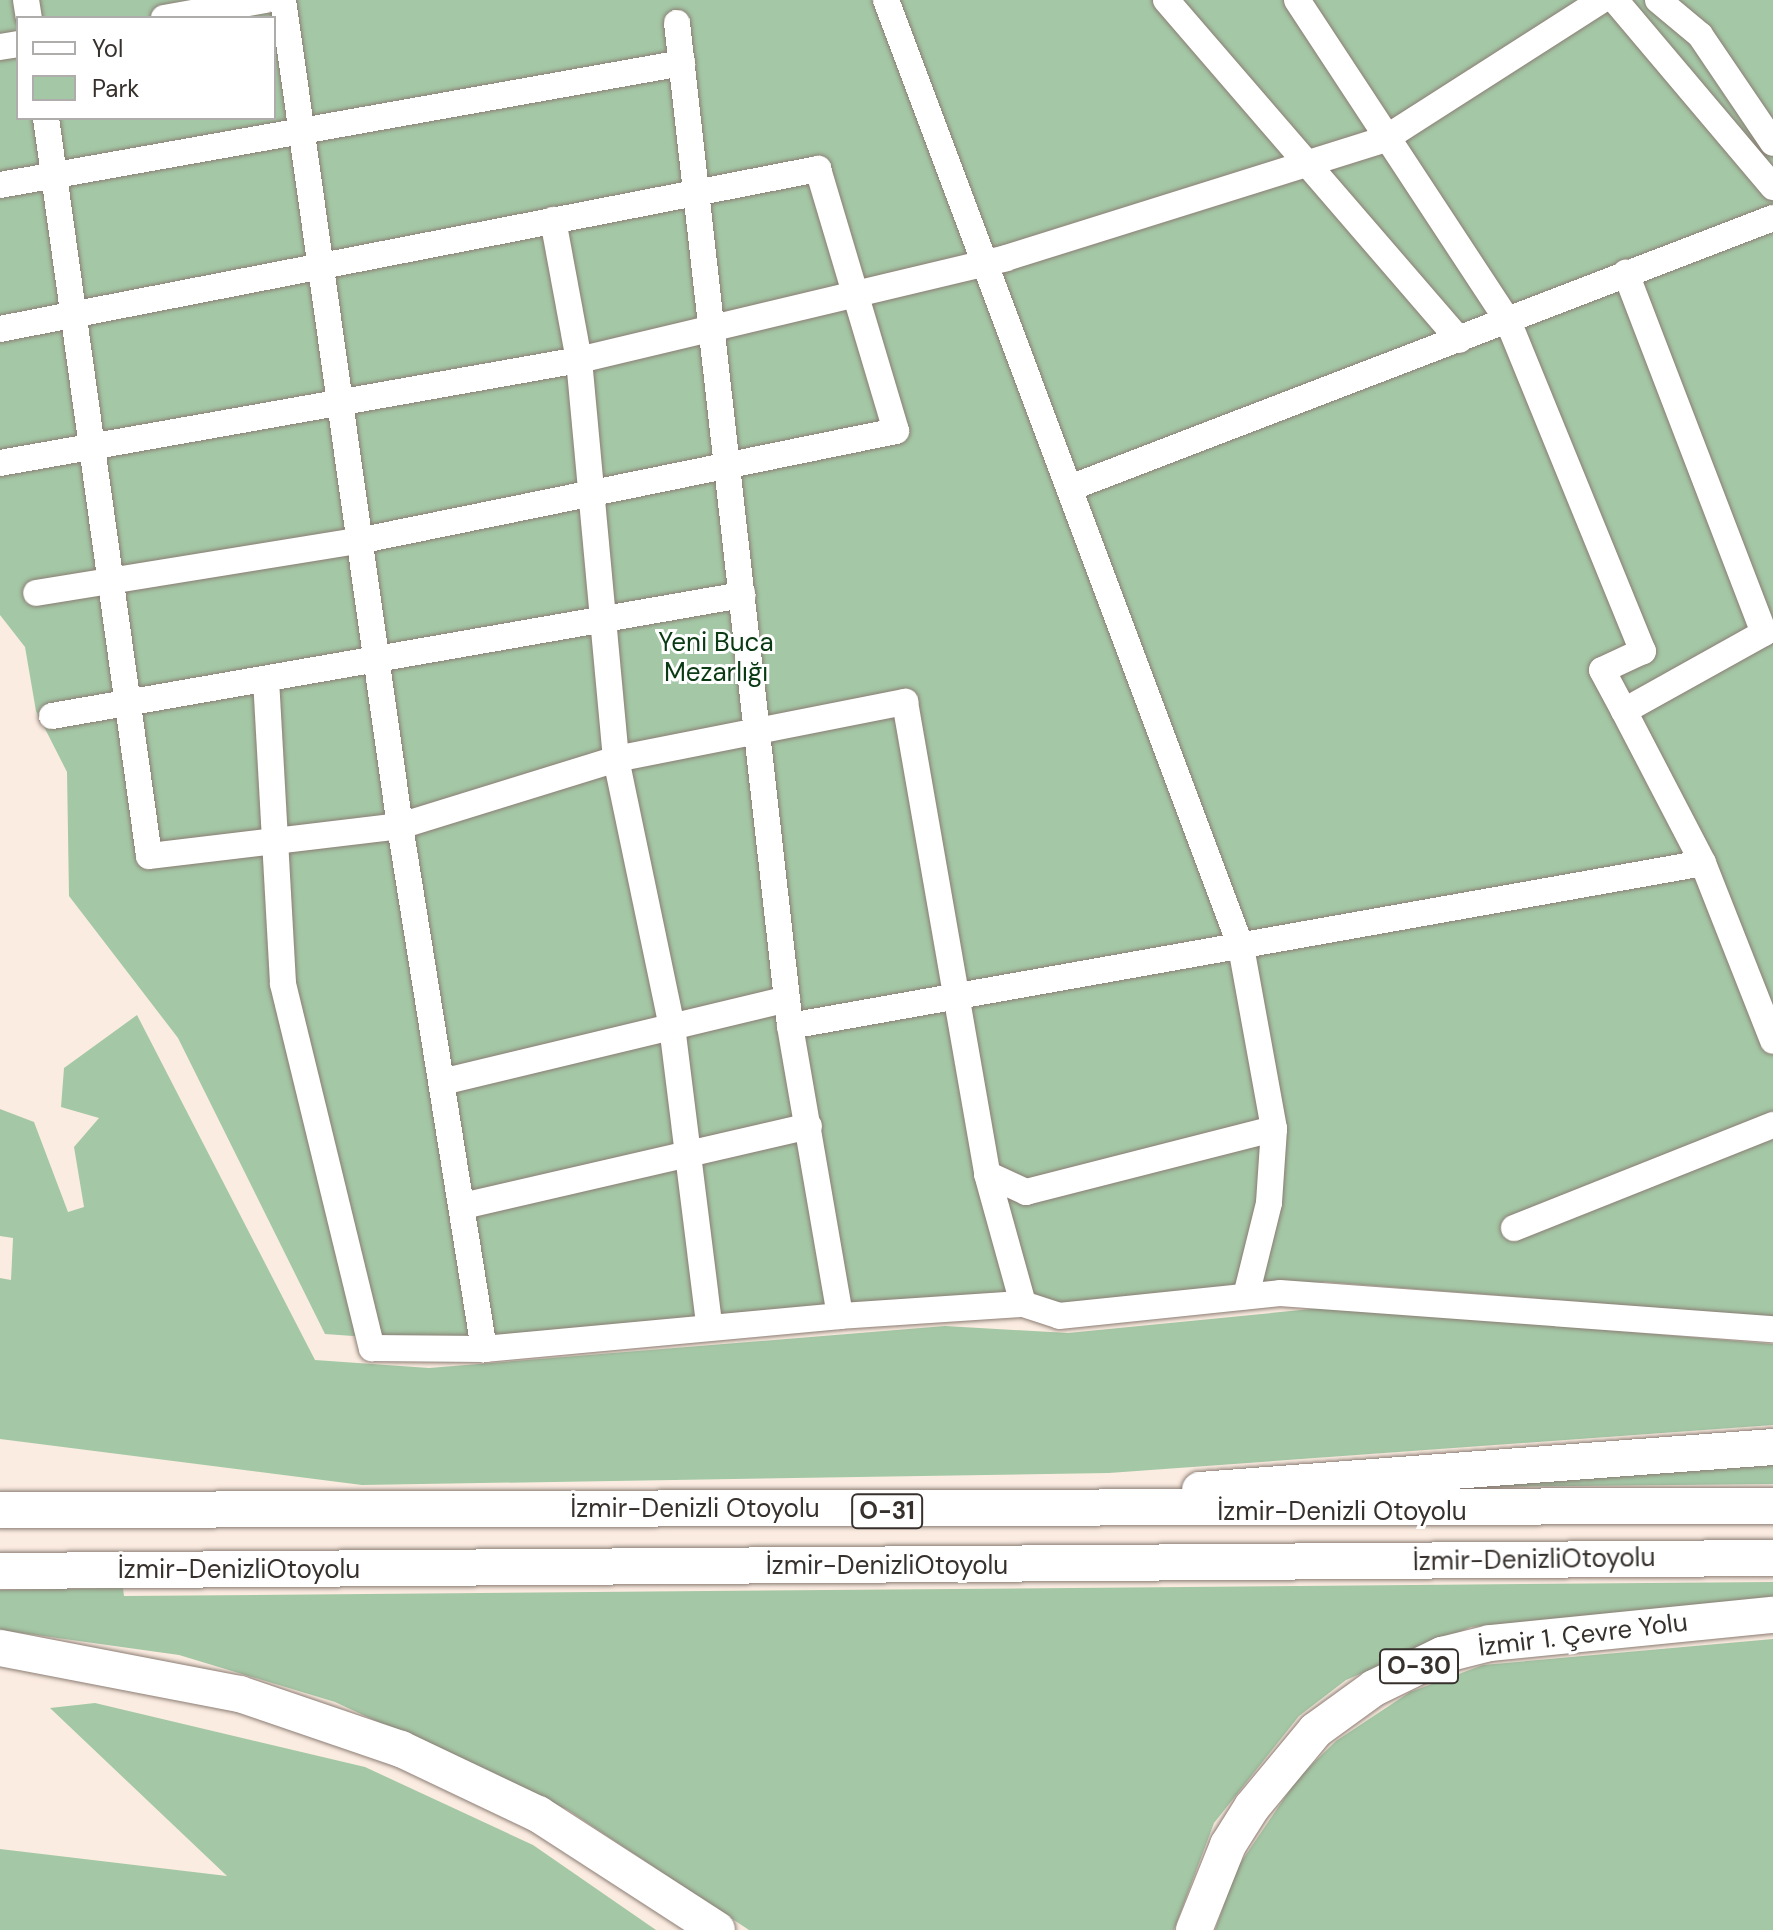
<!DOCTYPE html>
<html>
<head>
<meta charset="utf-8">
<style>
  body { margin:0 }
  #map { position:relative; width:1773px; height:1930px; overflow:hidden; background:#fbece1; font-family:"DM Sans",sans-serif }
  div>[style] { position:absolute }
  .green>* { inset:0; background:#a4c8a6 }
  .roads { filter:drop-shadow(0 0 2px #8b7d74) drop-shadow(0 0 2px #8b7d74) }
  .minor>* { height:26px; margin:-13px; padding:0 13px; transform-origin:13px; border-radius:13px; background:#fff }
  .highway>* { height:36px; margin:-18px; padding:0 18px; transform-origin:18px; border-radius:18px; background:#fff }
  span { translate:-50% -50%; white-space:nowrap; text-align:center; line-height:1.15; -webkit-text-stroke:6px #fff; paint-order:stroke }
  .shield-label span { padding:2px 6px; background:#fff; border:2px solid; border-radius:6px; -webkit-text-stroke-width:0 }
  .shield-label { font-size:24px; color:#37312d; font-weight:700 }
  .park-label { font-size:26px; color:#093a13 }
  .street-label { font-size:26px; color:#37312d }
  .legend { position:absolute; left:16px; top:16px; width:260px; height:104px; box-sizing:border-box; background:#fff; border:2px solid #afadab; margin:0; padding:10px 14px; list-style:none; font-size:24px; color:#37312d }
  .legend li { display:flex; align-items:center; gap:16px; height:40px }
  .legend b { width:40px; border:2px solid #afadab }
</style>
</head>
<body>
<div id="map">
  <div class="green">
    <div style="clip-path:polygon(evenodd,0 0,1773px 0,1773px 1317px,1325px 1282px,1065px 1308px,437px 1342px,325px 1334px,178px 1038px,69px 896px,67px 772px,36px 711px,25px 647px,0 615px,0 0,18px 18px,274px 18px,274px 118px,18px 118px,18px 18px)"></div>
    <div style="clip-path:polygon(137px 1015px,315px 1360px,429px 1368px,945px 1326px,1068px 1333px,1332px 1307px,1773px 1344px,1773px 1425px,1109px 1473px,362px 1485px,0 1439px,0 1278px,11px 1280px,13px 1238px,0 1236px,0 1109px,34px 1122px,68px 1212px,84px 1207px,74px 1147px,99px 1118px,61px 1107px,64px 1068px)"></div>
    <div style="clip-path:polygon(1773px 1465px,1773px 1484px,1467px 1487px)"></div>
    <div style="clip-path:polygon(1773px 1582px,1773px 1600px,1471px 1627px,1346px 1680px,1299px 1716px,1214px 1823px,1174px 1930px,749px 1930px,568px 1810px,335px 1702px,179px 1655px,0 1630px,0 1590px,123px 1588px,124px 1596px)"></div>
    <div style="clip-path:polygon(1773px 1639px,1773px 1930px,1215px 1930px,1237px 1868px,1298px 1778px,1336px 1741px,1410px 1692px,1483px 1665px)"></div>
    <div style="clip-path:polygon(95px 1703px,365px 1767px,533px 1845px,656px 1930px,0 1930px,0 1849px,227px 1876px,50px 1708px)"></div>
  </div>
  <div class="roads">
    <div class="minor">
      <div style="left:26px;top:0;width:18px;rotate:81deg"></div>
      <div style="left:283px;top:0;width:834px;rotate:81.94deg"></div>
      <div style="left:400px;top:826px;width:530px;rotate:80.88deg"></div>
      <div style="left:886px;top:0;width:1011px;rotate:69.45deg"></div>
      <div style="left:1241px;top:947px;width:185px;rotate:79.7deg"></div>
      <div style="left:1274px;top:1129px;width:74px;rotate:93.9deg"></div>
      <div style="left:1269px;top:1203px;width:96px;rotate:103.9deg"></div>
      <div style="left:1166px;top:0;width:449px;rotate:49.2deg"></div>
      <div style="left:1297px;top:0;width:384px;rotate:56.7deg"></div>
      <div style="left:1508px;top:321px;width:357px;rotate:67.8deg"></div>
      <div style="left:1643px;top:651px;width:45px;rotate:155.1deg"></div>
      <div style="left:1602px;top:670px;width:47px;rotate:61.8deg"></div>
      <div style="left:1624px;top:711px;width:160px;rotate:-29.1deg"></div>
      <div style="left:1764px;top:633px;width:386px;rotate:-111deg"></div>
      <div style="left:1615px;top:0;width:245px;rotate:49.8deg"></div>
      <div style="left:1658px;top:0;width:55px;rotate:39.8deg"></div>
      <div style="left:1700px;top:35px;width:130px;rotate:55.9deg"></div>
      <div style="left:164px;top:18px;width:103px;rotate:-10.1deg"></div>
      <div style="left:677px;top:23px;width:1009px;rotate:83.57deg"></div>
      <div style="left:790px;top:1026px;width:927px;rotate:-10.12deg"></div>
      <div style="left:0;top:47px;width:18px;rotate:-9deg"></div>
      <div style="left:46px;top:118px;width:745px;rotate:82.05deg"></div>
      <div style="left:149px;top:856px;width:253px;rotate:-6.8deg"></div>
      <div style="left:400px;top:826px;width:226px;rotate:-17.2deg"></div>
      <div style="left:616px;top:759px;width:295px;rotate:-11.2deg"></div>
      <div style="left:905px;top:702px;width:479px;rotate:80.1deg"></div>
      <div style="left:987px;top:1174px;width:43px;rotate:24.8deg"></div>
      <div style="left:1026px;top:1192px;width:256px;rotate:-14.3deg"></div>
      <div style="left:0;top:185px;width:693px;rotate:-10.14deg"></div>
      <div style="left:553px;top:220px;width:142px;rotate:79.5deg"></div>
      <div style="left:579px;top:360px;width:401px;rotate:84.7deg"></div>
      <div style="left:616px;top:759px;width:273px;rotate:78.2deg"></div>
      <div style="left:672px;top:1026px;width:300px;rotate:82.9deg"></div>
      <div style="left:0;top:329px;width:834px;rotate:-11.07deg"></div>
      <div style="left:818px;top:169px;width:273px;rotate:73.4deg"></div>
      <div style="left:896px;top:431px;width:544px;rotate:168.44deg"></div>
      <div style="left:363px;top:540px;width:331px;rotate:170.8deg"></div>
      <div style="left:0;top:463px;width:588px;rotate:-10.09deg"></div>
      <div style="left:579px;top:360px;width:439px;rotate:-13.4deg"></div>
      <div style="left:1006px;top:258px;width:395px;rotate:-17.4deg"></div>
      <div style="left:1383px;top:140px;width:260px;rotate:-32.6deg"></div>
      <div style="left:1070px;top:488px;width:753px;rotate:-21.01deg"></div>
      <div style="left:266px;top:679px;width:305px;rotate:86.8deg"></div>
      <div style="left:283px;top:984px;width:375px;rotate:76.3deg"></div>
      <div style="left:372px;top:1348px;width:112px;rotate:0.5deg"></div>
      <div style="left:484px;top:1349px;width:358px;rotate:-5.3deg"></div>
      <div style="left:1624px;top:711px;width:171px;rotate:62.5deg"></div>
      <div style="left:1703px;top:863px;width:191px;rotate:68.5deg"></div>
      <div style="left:52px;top:716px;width:701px;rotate:-9.95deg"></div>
      <div style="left:790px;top:1026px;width:294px;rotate:80.2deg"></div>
      <div style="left:840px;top:1316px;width:183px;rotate:-3.8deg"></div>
      <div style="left:442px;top:1082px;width:355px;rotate:-13.5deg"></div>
      <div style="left:987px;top:1174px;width:135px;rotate:74.5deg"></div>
      <div style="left:1023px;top:1304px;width:38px;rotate:18deg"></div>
      <div style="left:1059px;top:1316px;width:222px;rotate:-5.9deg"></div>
      <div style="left:1280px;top:1293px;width:494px;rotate:4.2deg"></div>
      <div style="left:463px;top:1206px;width:355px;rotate:-13deg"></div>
      <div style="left:1514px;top:1228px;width:279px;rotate:-21.7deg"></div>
    </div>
    <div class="highway">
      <div style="left:1200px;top:1490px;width:575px;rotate:-4.29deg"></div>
      <div style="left:0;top:1510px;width:1773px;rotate:-0.13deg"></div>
      <div style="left:0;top:1571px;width:1773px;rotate:-0.42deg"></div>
      <div style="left:0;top:1648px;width:244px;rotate:10.9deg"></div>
      <div style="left:240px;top:1694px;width:170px;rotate:18.9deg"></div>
      <div style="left:401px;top:1749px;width:152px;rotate:25.4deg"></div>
      <div style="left:538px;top:1814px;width:213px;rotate:32.9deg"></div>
      <div style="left:1194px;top:1930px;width:92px;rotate:-68.2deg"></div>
      <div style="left:1228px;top:1845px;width:45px;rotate:-57.7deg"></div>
      <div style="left:1252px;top:1807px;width:100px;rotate:-50.3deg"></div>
      <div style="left:1316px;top:1730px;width:72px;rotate:-35.9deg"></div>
      <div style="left:1374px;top:1688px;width:76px;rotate:-25.9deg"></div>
      <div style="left:1442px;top:1655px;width:49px;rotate:-14deg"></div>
      <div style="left:1490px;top:1643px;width:284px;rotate:-5.7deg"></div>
    </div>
  </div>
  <div class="shield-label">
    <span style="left:887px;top:1511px">O-31</span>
    <span style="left:1419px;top:1666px">O-30</span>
  </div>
  <div class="park-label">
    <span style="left:716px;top:658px">Yeni Buca<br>Mezarlığı</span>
  </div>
  <div class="street-label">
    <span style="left:695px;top:1509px">İzmir-Denizli Otoyolu</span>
    <span style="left:1342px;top:1512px">İzmir-Denizli Otoyolu</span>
    <span style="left:1534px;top:1560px;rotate:-1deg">İzmir-DenizliOtoyolu</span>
    <span style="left:887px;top:1566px">İzmir-DenizliOtoyolu</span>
    <span style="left:239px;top:1570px">İzmir-DenizliOtoyolu</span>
    <span style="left:1583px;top:1635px;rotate:-7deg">İzmir 1. Çevre Yolu</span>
  </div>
  <ul class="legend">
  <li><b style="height:10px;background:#fff"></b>Yol</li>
  <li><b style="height:22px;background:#a4c8a6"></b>Park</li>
  </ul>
</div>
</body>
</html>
